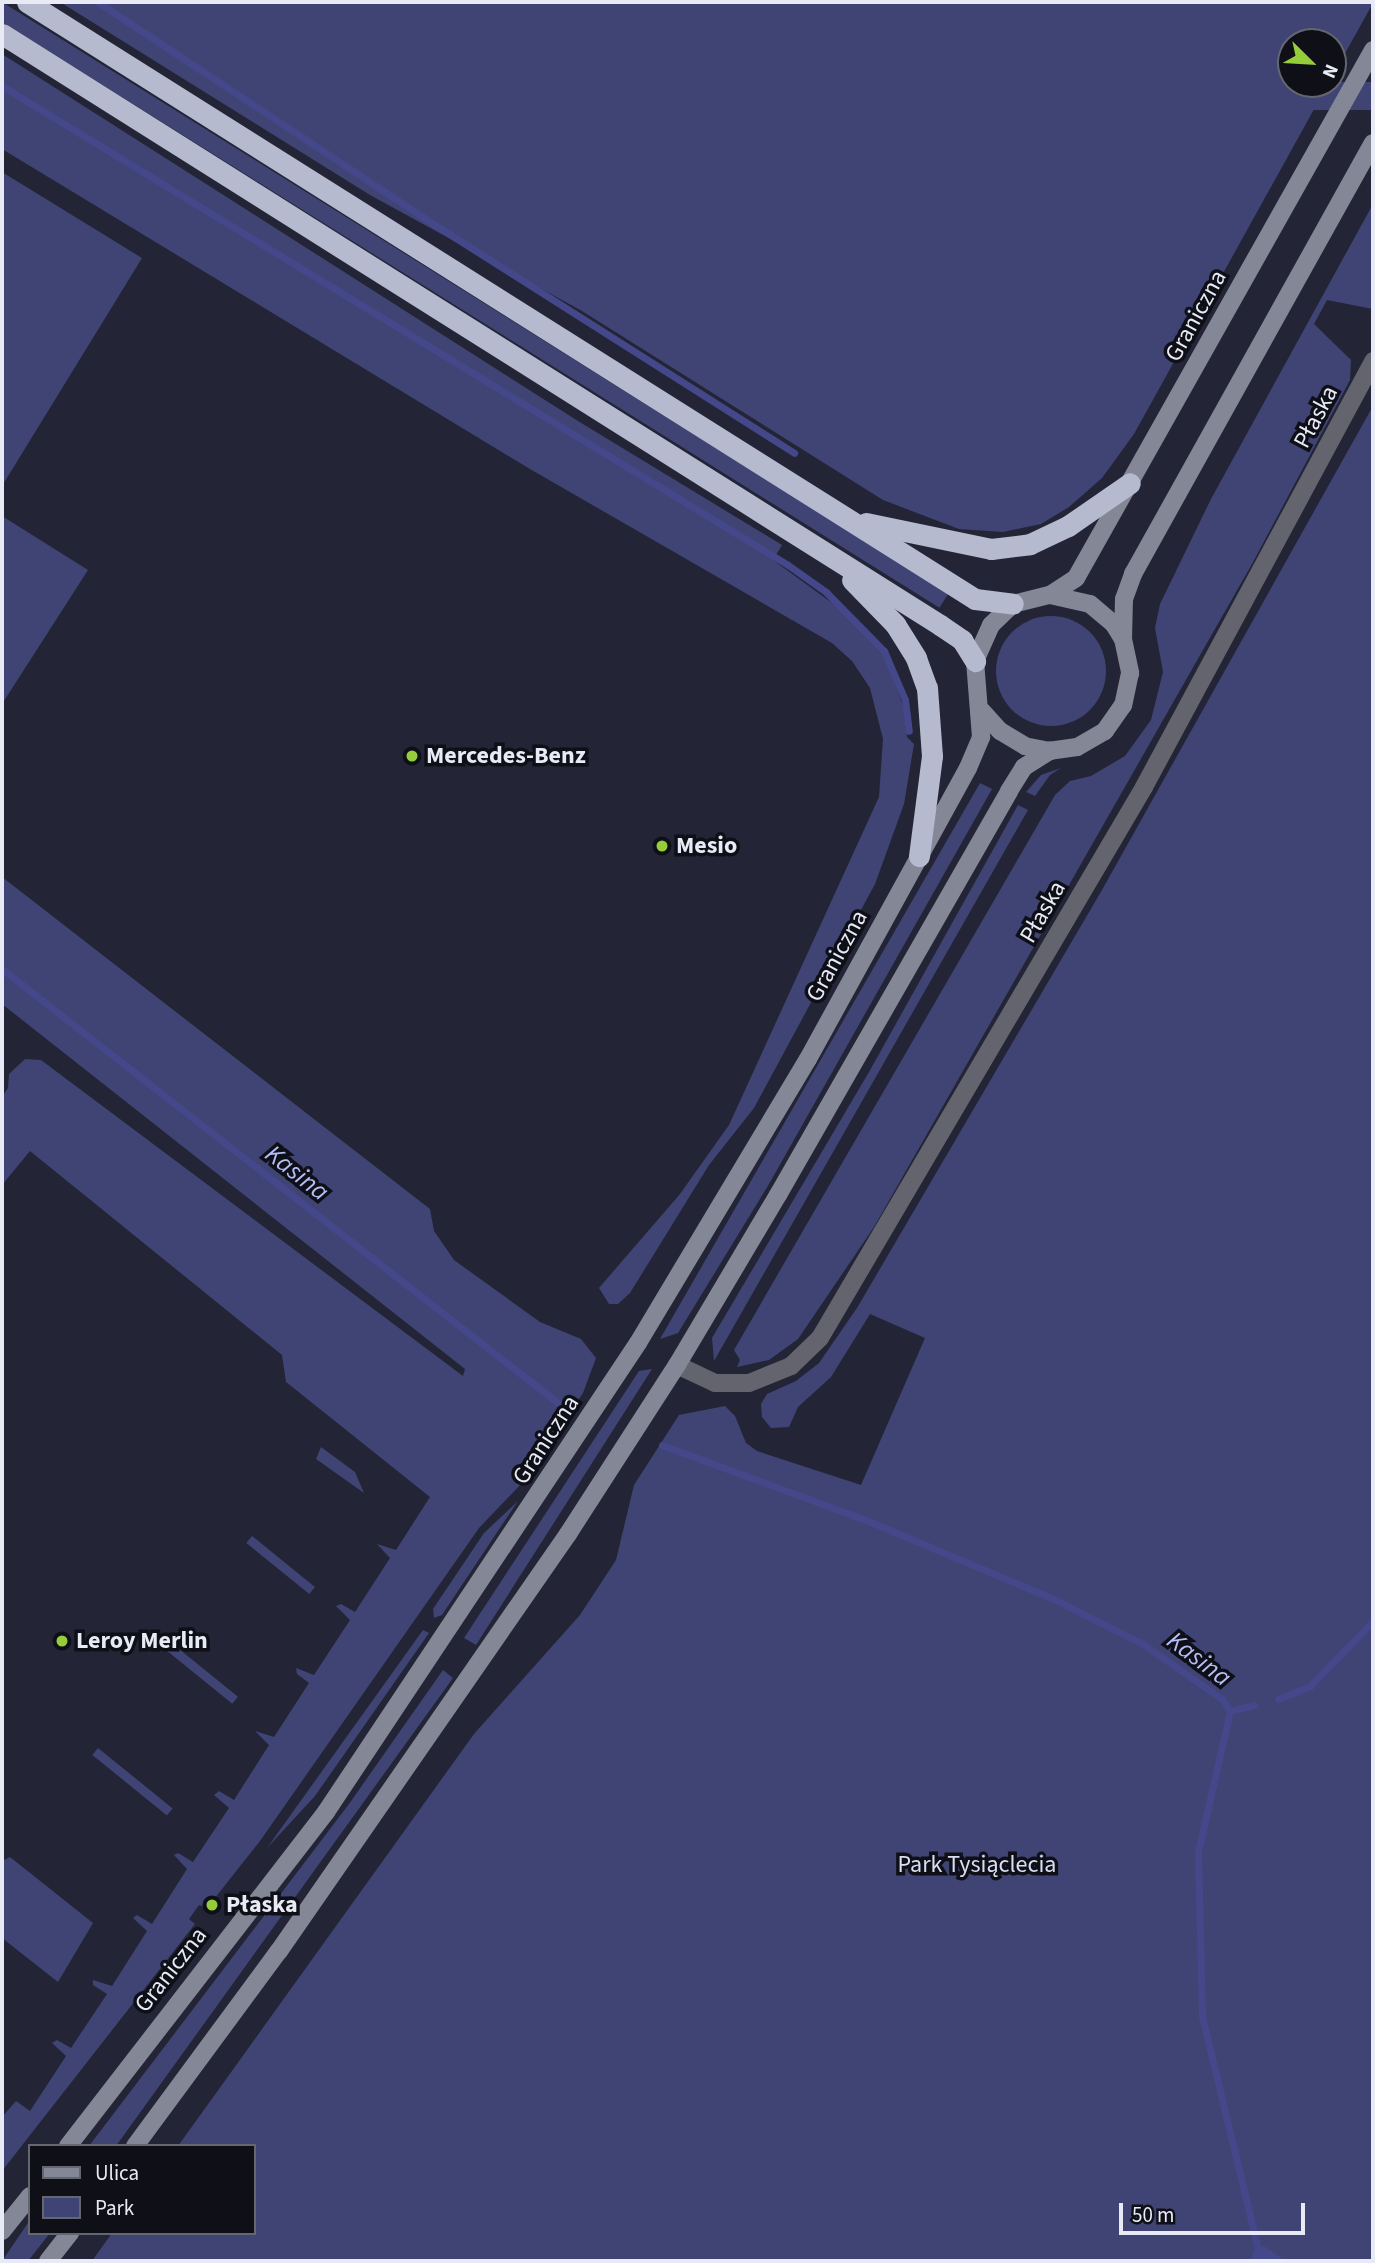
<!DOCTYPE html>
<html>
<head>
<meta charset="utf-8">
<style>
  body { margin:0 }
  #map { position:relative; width:1375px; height:2263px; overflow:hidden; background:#232536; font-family:"Source Sans 3",sans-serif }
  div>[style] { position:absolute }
  .green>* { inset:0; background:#3f4474; transform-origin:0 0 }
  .round { border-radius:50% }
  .water>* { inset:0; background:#44488a }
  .stream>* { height:7px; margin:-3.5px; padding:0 3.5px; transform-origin:3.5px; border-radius:3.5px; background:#44488a }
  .street>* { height:18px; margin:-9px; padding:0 9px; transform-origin:9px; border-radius:9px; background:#63646d }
  .secondary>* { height:18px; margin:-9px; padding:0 9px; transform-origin:9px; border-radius:9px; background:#848795 }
  .highway>* { height:21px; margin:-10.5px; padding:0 10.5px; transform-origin:10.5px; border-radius:10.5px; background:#b6bacf }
  .dots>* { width:19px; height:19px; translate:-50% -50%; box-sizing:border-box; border:4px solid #0e0f17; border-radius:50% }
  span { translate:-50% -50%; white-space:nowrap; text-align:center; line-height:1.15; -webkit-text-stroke:7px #0e0f17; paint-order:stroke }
  .street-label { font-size:24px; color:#e8eaf5 }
  .poi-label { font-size:24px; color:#e8eaf5; font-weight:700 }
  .left { translate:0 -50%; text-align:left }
  .park-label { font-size:24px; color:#dadef2 }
  .water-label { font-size:26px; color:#b5bdf7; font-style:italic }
  .frame { position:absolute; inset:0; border:4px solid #e8eaf5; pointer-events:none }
  .legend { position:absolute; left:28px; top:2144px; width:228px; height:91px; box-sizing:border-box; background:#0e0f17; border:2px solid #656770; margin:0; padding:9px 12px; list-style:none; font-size:21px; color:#e8eaf5 }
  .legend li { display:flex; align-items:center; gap:14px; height:35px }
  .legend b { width:35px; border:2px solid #656770 }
  .north { position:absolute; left:1277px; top:28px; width:70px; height:70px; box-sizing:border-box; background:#0e0f17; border:2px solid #656770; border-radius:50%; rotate:114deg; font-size:19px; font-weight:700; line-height:28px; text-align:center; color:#e8eaf5 }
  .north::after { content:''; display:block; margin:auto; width:24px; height:32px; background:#95cc3a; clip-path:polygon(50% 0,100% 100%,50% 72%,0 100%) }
  .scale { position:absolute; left:1119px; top:2203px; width:186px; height:32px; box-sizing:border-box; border:4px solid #e8eaf5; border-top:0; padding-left:9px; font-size:21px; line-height:24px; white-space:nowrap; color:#e8eaf5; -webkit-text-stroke:5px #0e0f17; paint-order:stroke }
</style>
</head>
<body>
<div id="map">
  <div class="green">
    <div style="left:2px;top:2px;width:1116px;height:17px;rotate:32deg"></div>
    <div style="clip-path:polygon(60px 2px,1373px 2px,1373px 3px,1333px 75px,1333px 42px,1291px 42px,1291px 84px,1328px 84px,1134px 434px,1102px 478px,1069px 507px,1041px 524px,1003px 532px,959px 529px,883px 500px,582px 311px,370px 195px)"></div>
    <div style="clip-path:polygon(2px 54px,578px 421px,782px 545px,773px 560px,839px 608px,883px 652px,903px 705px,907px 737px,914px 744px,904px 804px,875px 884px,754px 1108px,709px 1165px,630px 1293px,618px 1304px,609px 1304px,599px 1288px,680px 1194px,729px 1125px,879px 797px,883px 739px,870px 688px,852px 661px,832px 643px,530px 469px,2px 149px)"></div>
    <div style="left:1373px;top:82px;width:28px;height:540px;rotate:90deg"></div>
    <div style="clip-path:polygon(2px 172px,142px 258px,2px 486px)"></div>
    <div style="clip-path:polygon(1373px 204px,1373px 309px,1327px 300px,1314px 324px,1351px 360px,1350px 380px,1252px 564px,874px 1227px,798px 1339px,769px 1360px,737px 1367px,740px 1360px,734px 1350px,1055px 795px,1070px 781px,1091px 776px,1125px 756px,1151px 720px,1163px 672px,1155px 628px,1160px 604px,1211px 499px)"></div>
    <div style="clip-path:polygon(1373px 406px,1373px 2261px,92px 2261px,112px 2233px,254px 2233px,254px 2146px,178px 2146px,474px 1734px,580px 1615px,616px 1560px,634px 1485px,679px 1415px,725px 1406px,735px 1416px,746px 1443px,757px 1451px,861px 1485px,925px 1338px,870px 1314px,831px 1377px,798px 1407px,789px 1427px,771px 1428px,762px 1417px,761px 1404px,767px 1394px,796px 1381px,819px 1363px,857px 1308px,1102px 890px)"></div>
    <div style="clip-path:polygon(2px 516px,88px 570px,2px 704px)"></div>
    <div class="round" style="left:996px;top:616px;width:110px;height:110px"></div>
    <div style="clip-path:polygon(1061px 768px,1050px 775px,1035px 796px,1026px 792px,1041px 775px)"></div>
    <div style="clip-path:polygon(980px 783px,992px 789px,769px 1184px,678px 1333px,660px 1339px)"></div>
    <div style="clip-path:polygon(1018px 805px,1028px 810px,714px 1361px,712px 1338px,869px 1072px)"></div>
    <div style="clip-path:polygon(2px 877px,430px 1209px,434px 1231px,454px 1260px,540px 1322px,581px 1339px,596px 1358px,583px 1393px,523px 1482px,479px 1528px,260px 1841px,207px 1908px,199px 1905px,189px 1919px,195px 1924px,2px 2171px,2px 2117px,16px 2101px,30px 2111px,66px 2056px,52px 2043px,57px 2040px,71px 2048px,107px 1994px,93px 1985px,93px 1980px,112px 1986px,147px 1931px,133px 1918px,137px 1915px,152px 1924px,187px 1869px,174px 1855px,178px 1853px,193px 1862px,229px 1808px,214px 1795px,219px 1791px,234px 1800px,269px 1745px,255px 1731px,274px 1737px,309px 1683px,297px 1674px,296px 1668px,314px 1675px,350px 1620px,336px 1606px,341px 1604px,355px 1612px,390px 1558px,377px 1544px,396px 1550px,430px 1497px,286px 1382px,282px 1355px,30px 1151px,2px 1185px,2px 1097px,8px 1088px,9px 1074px,25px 1059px,41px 1060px,463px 1376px,465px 1369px,2px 1004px)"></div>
    <div style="clip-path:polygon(652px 1369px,476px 1645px,464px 1638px,639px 1371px)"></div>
    <div style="clip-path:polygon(321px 1447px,355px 1472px,364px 1493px,316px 1459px)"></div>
    <div style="clip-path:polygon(518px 1501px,442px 1615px,434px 1618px,433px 1609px,484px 1533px)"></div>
    <div style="left:252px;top:1536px;width:81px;height:9px;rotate:39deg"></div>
    <div style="clip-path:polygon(423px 1630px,429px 1633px,315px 1796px,267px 1848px)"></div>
    <div style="left:168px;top:1640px;width:90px;height:9px;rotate:39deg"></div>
    <div style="clip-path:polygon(443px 1670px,453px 1678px,116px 2146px,89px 2146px,349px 1804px)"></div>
    <div style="left:98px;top:1748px;width:96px;height:9px;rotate:39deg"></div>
    <div style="clip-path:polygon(10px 1857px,93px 1923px,58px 1982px,2px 1938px,2px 1861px)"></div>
    <div style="clip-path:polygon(30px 2220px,30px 2233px,50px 2233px,28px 2261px,2px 2261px)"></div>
  </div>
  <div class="water">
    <div style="clip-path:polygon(1264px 2246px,1281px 2258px,1301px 2261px,1251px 2261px,1254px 2249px)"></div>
  </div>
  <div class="stream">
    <div style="left:98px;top:2px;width:387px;rotate:33.5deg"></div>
    <div style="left:421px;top:216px;width:442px;rotate:32.4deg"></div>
    <div style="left:2px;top:86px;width:920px;rotate:31.36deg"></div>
    <div style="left:788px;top:565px;width:47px;rotate:35.4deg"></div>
    <div style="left:826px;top:592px;width:83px;rotate:45.5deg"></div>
    <div style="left:884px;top:651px;width:53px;rotate:66.8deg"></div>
    <div style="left:905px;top:700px;width:31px;rotate:83deg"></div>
    <div style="left:2px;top:969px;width:717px;rotate:37.97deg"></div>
    <div style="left:662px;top:1445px;width:217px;rotate:20.2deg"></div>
    <div style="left:866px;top:1520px;width:204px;rotate:22.8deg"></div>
    <div style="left:1054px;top:1599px;width:100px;rotate:26.8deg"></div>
    <div style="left:1143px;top:1644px;width:96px;rotate:34.8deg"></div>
    <div style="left:1222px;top:1699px;width:14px;rotate:56deg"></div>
    <div style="left:1230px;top:1711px;width:145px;rotate:102.8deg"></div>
    <div style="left:1198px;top:1852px;width:164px;rotate:88.6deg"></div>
    <div style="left:1202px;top:2016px;width:252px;rotate:76.5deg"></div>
    <div style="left:1278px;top:1699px;width:35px;rotate:-22deg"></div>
    <div style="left:1310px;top:1686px;width:91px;rotate:-45.9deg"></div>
    <div style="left:1230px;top:1711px;width:25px;rotate:-14deg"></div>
  </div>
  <div class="street">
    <div style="left:677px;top:1365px;width:42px;rotate:25.3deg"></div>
    <div style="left:715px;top:1383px;width:34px"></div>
    <div style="left:749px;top:1383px;width:45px;rotate:-22deg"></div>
    <div style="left:791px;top:1366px;width:40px;rotate:-44deg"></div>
    <div style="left:820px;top:1338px;width:639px;rotate:-59.54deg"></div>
    <div style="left:1144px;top:787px;width:484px;rotate:-61.7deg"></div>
  </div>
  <div class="secondary">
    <div style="left:1050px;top:595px;width:31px;rotate:-33deg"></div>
    <div style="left:1076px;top:578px;width:606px;rotate:-60.64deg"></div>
    <div style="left:1123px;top:639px;width:40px;rotate:-88.6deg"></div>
    <div style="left:1124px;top:599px;width:27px;rotate:-70deg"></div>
    <div style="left:1133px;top:574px;width:493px;rotate:-60.9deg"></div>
    <div style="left:68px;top:2146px;width:422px;rotate:-52.3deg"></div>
    <div style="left:326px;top:1812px;width:563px;rotate:-56.37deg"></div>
    <div style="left:638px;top:1343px;width:331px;rotate:-59.1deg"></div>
    <div style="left:808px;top:1059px;width:332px;rotate:-61.2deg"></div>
    <div style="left:968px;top:768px;width:34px;rotate:-67deg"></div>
    <div style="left:981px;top:737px;width:76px;rotate:-94.5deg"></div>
    <div style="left:975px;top:661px;width:39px;rotate:-66deg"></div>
    <div style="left:991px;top:625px;width:30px;rotate:-44deg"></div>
    <div style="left:1013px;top:604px;width:38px;rotate:-14deg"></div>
    <div style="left:1050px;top:595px;width:41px;rotate:12.7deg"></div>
    <div style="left:1090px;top:604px;width:30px;rotate:40deg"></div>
    <div style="left:1113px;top:623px;width:19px;rotate:58deg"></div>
    <div style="left:1123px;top:639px;width:35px;rotate:78deg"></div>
    <div style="left:1130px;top:673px;width:33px;rotate:102deg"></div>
    <div style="left:1123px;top:705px;width:32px;rotate:125deg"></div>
    <div style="left:1105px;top:731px;width:32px;rotate:150deg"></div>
    <div style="left:1077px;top:747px;width:27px;rotate:172deg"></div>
    <div style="left:1050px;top:751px;width:25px;rotate:-169deg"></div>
    <div style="left:1025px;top:746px;width:29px;rotate:-149deg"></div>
    <div style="left:1000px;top:731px;width:27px;rotate:-132deg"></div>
    <div style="left:135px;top:2146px;width:242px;rotate:-53.6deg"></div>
    <div style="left:279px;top:1951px;width:507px;rotate:-55.28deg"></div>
    <div style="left:568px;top:1534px;width:201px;rotate:-57.2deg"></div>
    <div style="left:677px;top:1365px;width:198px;rotate:-59.3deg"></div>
    <div style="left:778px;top:1195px;width:465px;rotate:-60.2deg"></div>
    <div style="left:1009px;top:791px;width:28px;rotate:-58deg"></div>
    <div style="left:1024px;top:767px;width:31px;rotate:-32deg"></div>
    <div style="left:2px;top:2231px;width:45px;rotate:-51.3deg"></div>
    <div style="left:48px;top:2261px;width:36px;rotate:-52deg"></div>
  </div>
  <div class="highway">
    <div style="left:27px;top:2px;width:1120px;rotate:32.2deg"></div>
    <div style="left:975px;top:599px;width:38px;rotate:7deg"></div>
    <div style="left:2px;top:34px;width:1109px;rotate:32.21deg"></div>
    <div style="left:940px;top:625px;width:27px;rotate:34deg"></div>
    <div style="left:962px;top:640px;width:25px;rotate:58deg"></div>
    <div style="left:866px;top:523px;width:128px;rotate:11.7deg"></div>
    <div style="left:991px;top:549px;width:39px;rotate:-7deg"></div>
    <div style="left:1030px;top:544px;width:42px;rotate:-25.3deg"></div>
    <div style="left:1068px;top:526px;width:75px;rotate:-34.7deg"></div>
    <div style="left:852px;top:580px;width:62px;rotate:45.7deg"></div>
    <div style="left:895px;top:624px;width:40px;rotate:58deg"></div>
    <div style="left:916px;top:658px;width:32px;rotate:70deg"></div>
    <div style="left:927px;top:688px;width:68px;rotate:85.8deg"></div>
    <div style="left:932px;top:756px;width:101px;rotate:97.4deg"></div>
  </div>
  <div class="dots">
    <div style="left:412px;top:756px;background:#95cc3a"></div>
    <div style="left:662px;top:846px;background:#95cc3a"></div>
    <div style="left:62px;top:1641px;background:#95cc3a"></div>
    <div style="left:212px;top:1905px;background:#95cc3a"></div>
  </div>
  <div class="street-label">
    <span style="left:1196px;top:316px;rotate:-61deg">Graniczna</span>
    <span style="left:1316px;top:417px;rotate:-62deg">Płaska</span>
    <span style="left:1043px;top:912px;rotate:-60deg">Płaska</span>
    <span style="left:837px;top:956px;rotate:-61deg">Graniczna</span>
    <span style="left:546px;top:1440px;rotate:-57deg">Graniczna</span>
    <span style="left:171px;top:1970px;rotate:-52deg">Graniczna</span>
  </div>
  <div class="poi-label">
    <span class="left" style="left:426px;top:756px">Mercedes-Benz</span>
    <span class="left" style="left:676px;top:846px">Mesio</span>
    <span class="left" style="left:76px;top:1641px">Leroy Merlin</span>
    <span class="left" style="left:226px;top:1905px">Płaska</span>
  </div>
  <div class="park-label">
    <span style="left:977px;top:1865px">Park Tysiąclecia</span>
  </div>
  <div class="water-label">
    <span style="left:297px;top:1173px;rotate:38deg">Kasina</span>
    <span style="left:1199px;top:1659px;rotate:37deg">Kasina</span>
  </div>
  <div class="frame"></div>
  <ul class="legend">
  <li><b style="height:9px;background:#848795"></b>Ulica</li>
  <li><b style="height:19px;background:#3f4474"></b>Park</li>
  </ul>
  <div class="north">N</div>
  <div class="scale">50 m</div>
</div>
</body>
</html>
